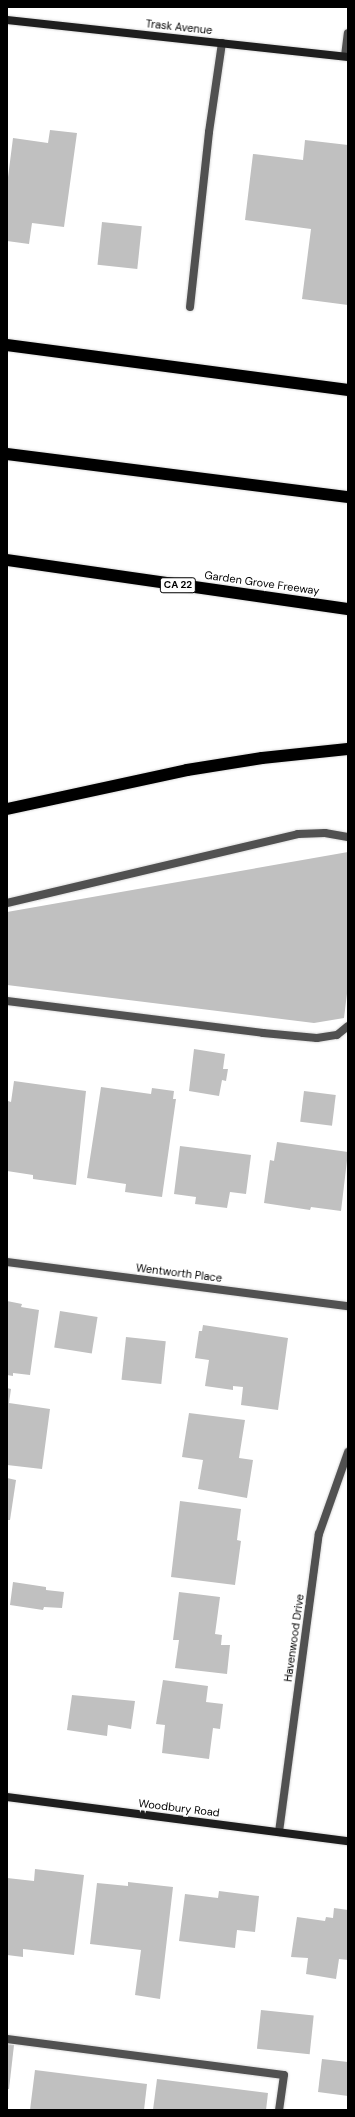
<!DOCTYPE html>
<html>
<head>
<meta charset="utf-8">
<style>
  body { margin:0 }
  #map { position:relative; width:355px; height:2117px; overflow:hidden; background:#fff; font-family:"DM Sans",sans-serif }
  div>[style] { position:absolute }
  .building>* { inset:0; background:#c0c0c0; transform-origin:0 0 }
  .roads { filter:drop-shadow(0 0 1px #dbdbdb) drop-shadow(0 0 1px #dbdbdb) }
  .lane>* { height:8px; margin:-4px; padding:0 4px; transform-origin:4px; border-radius:4px; background:#515151 }
  .street>* { height:8px; margin:-4px; padding:0 4px; transform-origin:4px; border-radius:4px; background:#515151 }
  .secondary>* { height:8px; margin:-4px; padding:0 4px; transform-origin:4px; border-radius:4px; background:#1e1e1e }
  .highway>* { height:12px; margin:-6px; padding:0 6px; transform-origin:6px; border-radius:6px; background:#000 }
  span { translate:-50% -50%; white-space:nowrap; text-align:center; line-height:1.15; -webkit-text-stroke:3.5px #fff; paint-order:stroke }
  .shield-label span { padding:1px 3px; background:#fff; border:1px solid; border-radius:3px; -webkit-text-stroke-width:0 }
  .shield-label { font-size:10px; color:#000; font-weight:700 }
  .street-label { font-size:11px; color:#000 }
  .frame { position:absolute; inset:0; border:8px solid #000; pointer-events:none }
</style>
</head>
<body>
<div id="map">
  <div class="building">
    <div style="clip-path:polygon(50px 130px,77px 133px,64px 227px,32px 223px,29px 244px,7px 241px,7px 185px,13px 138px,48px 143px)"></div>
    <div style="clip-path:polygon(305px 140px,348px 145px,348px 305px,302px 299px,311px 229px,245px 220px,253px 154px,303px 160px)"></div>
    <div style="left:102px;top:222px;width:40px;height:43px;rotate:6deg"></div>
    <div style="clip-path:polygon(348px 852px,348px 985px,344px 1018px,314px 1023px,7px 985px,7px 912px)"></div>
    <div style="clip-path:polygon(194px 1049px,225px 1054px,223px 1069px,228px 1069px,226px 1081px,222px 1080px,219px 1096px,189px 1091px)"></div>
    <div style="clip-path:polygon(14px 1081px,86px 1091px,76px 1185px,33px 1179px,33px 1175px,7px 1171px,7px 1109px,8px 1101px,11px 1102px)"></div>
    <div style="clip-path:polygon(101px 1087px,151px 1094px,152px 1088px,174px 1091px,173px 1099px,176px 1099px,162px 1197px,125px 1192px,126px 1184px,87px 1178px)"></div>
    <div style="left:304px;top:1091px;width:32px;height:31px;rotate:7deg"></div>
    <div style="clip-path:polygon(277px 1142px,348px 1152px,341px 1211px,311px 1207px,310px 1210px,264px 1203px,270px 1160px,274px 1161px)"></div>
    <div style="clip-path:polygon(180px 1146px,251px 1155px,246px 1194px,230px 1192px,227px 1208px,195px 1204px,196px 1197px,174px 1194px)"></div>
    <div style="clip-path:polygon(7px 1301px,22px 1304px,21px 1307px,39px 1310px,30px 1375px,13px 1373px,13px 1376px,7px 1375px)"></div>
    <div style="left:60px;top:1311px;width:38px;height:37px;rotate:9deg"></div>
    <div style="clip-path:polygon(203px 1325px,288px 1338px,278px 1410px,241px 1405px,243px 1387px,233px 1386px,233px 1390px,205px 1386px,209px 1360px,195px 1358px,199px 1331px,202px 1331px)"></div>
    <div style="left:126px;top:1337px;width:40px;height:43px;rotate:6deg"></div>
    <div style="clip-path:polygon(7px 1388px,11px 1389px,9px 1403px,50px 1409px,42px 1469px,7px 1465px)"></div>
    <div style="clip-path:polygon(189px 1413px,245px 1420px,239px 1458px,253px 1460px,247px 1498px,198px 1489px,203px 1460px,182px 1457px)"></div>
    <div style="clip-path:polygon(7px 1478px,16px 1480px,10px 1520px,7px 1520px)"></div>
    <div style="clip-path:polygon(180px 1501px,241px 1509px,237px 1540px,241px 1541px,235px 1585px,171px 1577px)"></div>
    <div style="clip-path:polygon(13px 1582px,46px 1587px,46px 1590px,64px 1592px,62px 1608px,44px 1607px,43px 1610px,10px 1605px)"></div>
    <div style="clip-path:polygon(179px 1592px,220px 1597px,215px 1634px,222px 1635px,221px 1645px,230px 1645px,227px 1674px,175px 1668px,179px 1640px,173px 1640px)"></div>
    <div style="clip-path:polygon(163px 1680px,208px 1686px,206px 1702px,223px 1704px,220px 1729px,213px 1728px,209px 1759px,162px 1753px,165px 1725px,156px 1724px)"></div>
    <div style="clip-path:polygon(72px 1695px,135px 1701px,131px 1729px,108px 1725px,107px 1736px,67px 1730px)"></div>
    <div style="clip-path:polygon(35px 1869px,84px 1875px,74px 1955px,23px 1949px,23px 1957px,7px 1955px,7px 1878px,34px 1881px)"></div>
    <div style="clip-path:polygon(128px 1882px,173px 1887px,160px 1999px,135px 1995px,141px 1950px,90px 1944px,97px 1883px,128px 1886px)"></div>
    <div style="clip-path:polygon(219px 1891px,259px 1896px,255px 1932px,237px 1930px,235px 1948px,179px 1941px,185px 1894px,218px 1898px)"></div>
    <div style="clip-path:polygon(334px 1908px,348px 1910px,348px 1960px,339px 1959px,336px 1979px,306px 1974px,308px 1958px,291px 1957px,297px 1917px,325px 1921px,326px 1917px,333px 1918px)"></div>
    <div style="left:261px;top:2010px;width:53px;height:39px;rotate:6deg"></div>
    <div style="clip-path:polygon(7px 2044px,14px 2045px,9px 2089px,7px 2089px)"></div>
    <div style="clip-path:polygon(322px 2059px,348px 2062px,348px 2096px,318px 2092px)"></div>
    <div style="clip-path:polygon(35px 2070px,147px 2084px,144px 2110px,30px 2110px)"></div>
    <div style="clip-path:polygon(157px 2079px,268px 2093px,266px 2110px,153px 2110px)"></div>
  </div>
  <div class="roads">
    <div class="lane">
      <div style="left:190px;top:307px;width:176px;rotate:-83.8deg"></div>
      <div style="left:209px;top:132px;width:90px;rotate:-81.7deg"></div>
      <div style="left:7px;top:903px;width:299px;rotate:-13.3deg"></div>
      <div style="left:298px;top:834px;width:27px;rotate:-2deg"></div>
      <div style="left:325px;top:833px;width:23px;rotate:10deg"></div>
      <div style="left:7px;top:1001px;width:258px;rotate:7.1deg"></div>
      <div style="left:263px;top:1033px;width:54px;rotate:5.3deg"></div>
      <div style="left:317px;top:1038px;width:20px;rotate:-9deg"></div>
      <div style="left:337px;top:1035px;width:14px;rotate:-39deg"></div>
      <div style="left:7px;top:2039px;width:279px;rotate:7.4deg"></div>
      <div style="left:284px;top:2075px;width:35px;rotate:98deg"></div>
    </div>
    <div class="street">
      <div style="left:345px;top:56px;width:23px;rotate:-83deg"></div>
      <div style="left:7px;top:1262px;width:344px;rotate:7.4deg"></div>
      <div style="left:279px;top:1832px;width:301px;rotate:-82.4deg"></div>
      <div style="left:319px;top:1534px;width:87px;rotate:-70.5deg"></div>
    </div>
    <div class="secondary">
      <div style="left:7px;top:20px;width:343px;rotate:6.2deg"></div>
      <div style="left:7px;top:1797px;width:344px;rotate:7.4deg"></div>
    </div>
    <div class="highway">
      <div style="left:7px;top:345px;width:344px;rotate:7.5deg"></div>
      <div style="left:7px;top:454px;width:344px;rotate:7.2deg"></div>
      <div style="left:7px;top:560px;width:345px;rotate:8.2deg"></div>
      <div style="left:7px;top:809px;width:184px;rotate:-12.2deg"></div>
      <div style="left:187px;top:770px;width:76px;rotate:-9.1deg"></div>
      <div style="left:262px;top:758px;width:86px;rotate:-6deg"></div>
    </div>
  </div>
  <div class="shield-label">
    <span style="left:178px;top:585px">CA 22</span>
  </div>
  <div class="street-label">
    <span style="left:179px;top:27px;rotate:6deg">Trask Avenue</span>
    <span style="left:262px;top:583px;rotate:8deg">Garden Grove Freeway</span>
    <span style="left:179px;top:1273px;rotate:7deg">Wentworth Place</span>
    <span style="left:294px;top:1638px;rotate:-82deg">Havenwood Drive</span>
    <span style="left:179px;top:1808px;rotate:7deg">Woodbury Road</span>
  </div>
  <div class="frame"></div>
</div>
</body>
</html>
